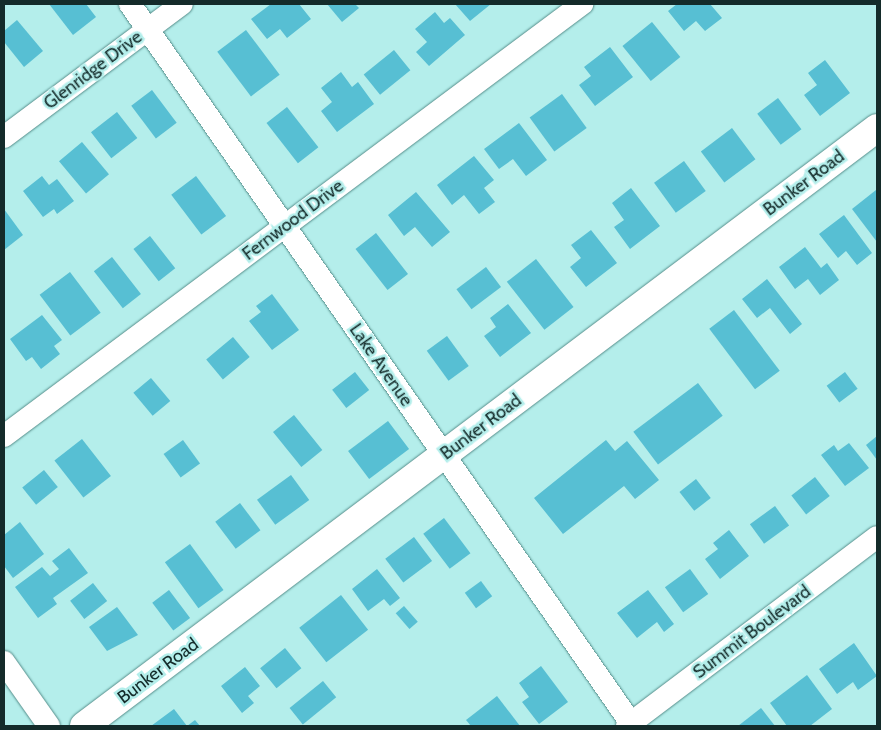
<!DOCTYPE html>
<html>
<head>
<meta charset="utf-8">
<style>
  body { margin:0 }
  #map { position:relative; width:881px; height:730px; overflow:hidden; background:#b4eeeb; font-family:Cabin,sans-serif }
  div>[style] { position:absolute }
  .building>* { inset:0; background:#57bfd3; transform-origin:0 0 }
  .roads { filter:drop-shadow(0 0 1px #558d8a) drop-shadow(0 0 1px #558d8a) }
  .minor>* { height:22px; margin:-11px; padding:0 11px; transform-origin:11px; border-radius:11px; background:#fff }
  .tertiary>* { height:28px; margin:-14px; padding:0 14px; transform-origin:14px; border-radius:14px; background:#fff }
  span { translate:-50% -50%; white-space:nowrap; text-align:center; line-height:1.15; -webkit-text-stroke:5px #b4eeeb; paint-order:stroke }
  .street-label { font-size:18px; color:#142b2a }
  .frame { position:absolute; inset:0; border:5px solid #142b2a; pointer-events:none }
</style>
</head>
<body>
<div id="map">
  <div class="building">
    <div style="clip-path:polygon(49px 4px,86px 4px,96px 17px,73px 35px)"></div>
    <div style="clip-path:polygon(271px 4px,299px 4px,311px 19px,287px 38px,280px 29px,267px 39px,251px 19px)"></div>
    <div style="clip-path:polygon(327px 4px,355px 4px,359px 8px,342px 22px)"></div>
    <div style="clip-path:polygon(455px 4px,491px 4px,470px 21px)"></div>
    <div style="clip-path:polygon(677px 4px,710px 4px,722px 18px,705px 31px,696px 21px,684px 31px,668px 11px)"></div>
    <div style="clip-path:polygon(435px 12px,444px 23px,450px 18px,465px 35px,429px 66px,416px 52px,427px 42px,415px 29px)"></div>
    <div style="clip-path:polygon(17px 20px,43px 51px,24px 67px,4px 42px,4px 31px)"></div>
    <div style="left:652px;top:22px;width:45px;height:38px;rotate:51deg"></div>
    <div style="left:246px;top:30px;width:56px;height:36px;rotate:53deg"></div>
    <div style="clip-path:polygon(610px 47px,633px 77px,595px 106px,579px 85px,591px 76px,584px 67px)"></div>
    <div style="left:394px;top:50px;width:26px;height:39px;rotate:51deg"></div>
    <div style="clip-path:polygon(825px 60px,850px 93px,820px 116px,804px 95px,817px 85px,808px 73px)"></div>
    <div style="clip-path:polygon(341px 72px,352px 87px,358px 82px,374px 104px,337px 132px,321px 111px,332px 102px,321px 88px)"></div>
    <div style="left:152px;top:90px;width:41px;height:26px;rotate:53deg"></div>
    <div style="left:562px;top:94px;width:42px;height:40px;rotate:54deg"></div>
    <div style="left:778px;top:98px;width:39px;height:26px;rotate:53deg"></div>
    <div style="left:287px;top:107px;width:51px;height:26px;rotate:52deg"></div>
    <div style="left:117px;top:112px;width:33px;height:33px;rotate:52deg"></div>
    <div style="clip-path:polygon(519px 123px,547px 160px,526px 176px,513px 159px,499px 169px,484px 149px)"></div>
    <div style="left:732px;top:128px;width:39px;height:39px;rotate:53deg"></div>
    <div style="left:82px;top:142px;width:42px;height:30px;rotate:50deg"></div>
    <div style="clip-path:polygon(474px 156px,494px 180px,484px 188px,495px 202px,479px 214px,464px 195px,452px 205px,437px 185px)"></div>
    <div style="left:684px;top:161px;width:37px;height:37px;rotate:54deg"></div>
    <div style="clip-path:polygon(42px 176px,49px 185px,57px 179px,74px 201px,57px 214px,54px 209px,43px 217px,23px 191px)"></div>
    <div style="left:196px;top:176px;width:50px;height:31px;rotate:53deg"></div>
    <div style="clip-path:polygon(631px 188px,660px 226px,630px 249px,614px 227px,624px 220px,612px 203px)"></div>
    <div style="clip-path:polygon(876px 190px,877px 192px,877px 242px,852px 209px)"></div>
    <div style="clip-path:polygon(416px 192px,450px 232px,432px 247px,415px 227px,404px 236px,388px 215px)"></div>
    <div style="clip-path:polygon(4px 209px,23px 235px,4px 250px)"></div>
    <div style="clip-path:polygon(844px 215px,872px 253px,857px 265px,846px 251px,838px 258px,819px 234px)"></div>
    <div style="clip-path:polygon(591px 230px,617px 263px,586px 287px,570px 267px,581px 258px,571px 245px)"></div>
    <div style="left:376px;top:233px;width:52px;height:26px;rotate:52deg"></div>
    <div style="left:150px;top:236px;width:41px;height:21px;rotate:52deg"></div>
    <div style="clip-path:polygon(805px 247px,821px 268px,827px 263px,839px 280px,820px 295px,808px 279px,795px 289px,779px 267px)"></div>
    <div style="left:112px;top:257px;width:47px;height:23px;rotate:52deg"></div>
    <div style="left:536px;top:259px;width:61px;height:37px;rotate:52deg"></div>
    <div style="left:486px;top:267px;width:25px;height:37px;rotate:53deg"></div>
    <div style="left:70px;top:272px;width:51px;height:38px;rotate:53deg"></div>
    <div style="clip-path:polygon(767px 279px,802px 324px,790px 334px,770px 308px,757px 318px,742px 299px)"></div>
    <div style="clip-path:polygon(272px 294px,299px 330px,272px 350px,249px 321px,261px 312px,256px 306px)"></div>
    <div style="clip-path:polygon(508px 304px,531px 333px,500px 357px,484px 336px,496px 327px,490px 318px)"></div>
    <div style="left:734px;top:310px;width:76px;height:31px;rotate:53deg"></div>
    <div style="clip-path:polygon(42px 315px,62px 340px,54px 346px,60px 354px,41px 369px,32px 357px,26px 361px,10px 339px)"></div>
    <div style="left:447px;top:336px;width:37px;height:25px;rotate:54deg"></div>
    <div style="left:233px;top:337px;width:26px;height:35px;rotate:50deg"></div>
    <div style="left:355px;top:372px;width:23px;height:29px;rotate:52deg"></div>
    <div style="left:845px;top:372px;width:21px;height:23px;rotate:53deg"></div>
    <div style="left:151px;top:378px;width:30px;height:23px;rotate:50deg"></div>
    <div style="left:698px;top:383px;width:41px;height:81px;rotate:53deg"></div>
    <div style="left:294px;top:415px;width:45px;height:27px;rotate:51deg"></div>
    <div style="left:388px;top:421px;width:35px;height:50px;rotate:53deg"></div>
    <div style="clip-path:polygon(877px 436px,877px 460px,866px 445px)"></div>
    <div style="left:82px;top:439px;width:47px;height:35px;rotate:52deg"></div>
    <div style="left:183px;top:440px;width:29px;height:24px;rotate:54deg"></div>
    <div style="clip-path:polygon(606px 440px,615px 451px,627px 441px,659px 480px,635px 499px,624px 486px,563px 534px,534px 498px)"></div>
    <div style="clip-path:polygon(849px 443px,869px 468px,845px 486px,821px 455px,834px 445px,838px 451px)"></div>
    <div style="left:44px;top:470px;width:22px;height:28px;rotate:51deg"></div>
    <div style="left:291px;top:475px;width:31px;height:42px;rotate:54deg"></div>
    <div style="left:815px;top:477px;width:24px;height:30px;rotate:52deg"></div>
    <div style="left:696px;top:479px;width:24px;height:21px;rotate:52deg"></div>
    <div style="left:240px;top:503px;width:34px;height:31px;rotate:53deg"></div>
    <div style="left:775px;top:506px;width:24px;height:31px;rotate:54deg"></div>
    <div style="left:444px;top:518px;width:44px;height:26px;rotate:53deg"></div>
    <div style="clip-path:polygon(20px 522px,44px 554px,13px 578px,4px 566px,4px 535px)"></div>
    <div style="clip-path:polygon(729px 530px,749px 556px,720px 579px,705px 559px,718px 549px,713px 543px)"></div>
    <div style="left:414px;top:537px;width:30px;height:36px;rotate:53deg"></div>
    <div style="left:190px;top:544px;width:57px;height:31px;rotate:54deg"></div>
    <div style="clip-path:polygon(69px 548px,88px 573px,53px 598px,57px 604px,38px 618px,15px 587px,42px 567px,50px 576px,59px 569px,52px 561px)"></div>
    <div style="clip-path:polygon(377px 569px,400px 598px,390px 606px,384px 599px,368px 611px,352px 589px)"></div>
    <div style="left:690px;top:569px;width:31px;height:31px;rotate:54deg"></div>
    <div style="left:481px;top:581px;width:19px;height:20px;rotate:54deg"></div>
    <div style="left:93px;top:583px;width:23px;height:29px;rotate:52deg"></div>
    <div style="left:169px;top:590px;width:35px;height:21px;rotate:53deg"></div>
    <div style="clip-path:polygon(648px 590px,674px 624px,664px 632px,657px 622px,637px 638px,617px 613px)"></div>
    <div style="left:341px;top:595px;width:44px;height:53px;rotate:52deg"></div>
    <div style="left:404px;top:606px;width:21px;height:11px;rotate:49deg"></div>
    <div style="clip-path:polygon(117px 607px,138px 635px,107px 651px,89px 627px)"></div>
    <div style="clip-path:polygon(854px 643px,877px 676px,858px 690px,853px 682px,837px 694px,819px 669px)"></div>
    <div style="left:285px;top:648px;width:26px;height:32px;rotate:51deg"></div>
    <div style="clip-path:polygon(541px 666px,568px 702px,539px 724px,522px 702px,529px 697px,519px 683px)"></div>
    <div style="clip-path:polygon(245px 667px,260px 686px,248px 696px,254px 703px,242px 713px,221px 686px)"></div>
    <div style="clip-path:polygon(807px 675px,832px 709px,810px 726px,787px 726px,770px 703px)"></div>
    <div style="left:323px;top:681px;width:21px;height:43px;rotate:51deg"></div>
    <div style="clip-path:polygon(497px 696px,520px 726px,471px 726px,466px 720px)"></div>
    <div style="clip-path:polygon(761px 708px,775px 726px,738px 726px)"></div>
    <div style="clip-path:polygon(174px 709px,187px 726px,195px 720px,200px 726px,151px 726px)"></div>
  </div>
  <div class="roads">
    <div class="minor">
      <div style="left:130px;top:4px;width:880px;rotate:55.14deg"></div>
      <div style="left:4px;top:137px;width:222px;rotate:-36.8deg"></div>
      <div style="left:4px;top:436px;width:722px;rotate:-36.77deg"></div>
      <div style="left:4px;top:662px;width:78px;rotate:54.9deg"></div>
      <div style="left:627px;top:726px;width:313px;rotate:-37.1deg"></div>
    </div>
    <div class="tertiary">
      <div style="left:84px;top:726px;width:993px;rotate:-37.02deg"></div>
    </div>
  </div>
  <div class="street-label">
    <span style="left:93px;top:70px;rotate:-37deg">Glenridge Drive</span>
    <span style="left:804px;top:183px;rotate:-37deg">Bunker Road</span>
    <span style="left:293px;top:220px;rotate:-37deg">Fernwood Drive</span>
    <span style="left:381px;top:365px;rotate:55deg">Lake Avenue</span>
    <span style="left:481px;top:427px;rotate:-37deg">Bunker Road</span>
    <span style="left:752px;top:632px;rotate:-37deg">Summit Boulevard</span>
    <span style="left:158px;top:671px;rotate:-37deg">Bunker Road</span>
  </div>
  <div class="frame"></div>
</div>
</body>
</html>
